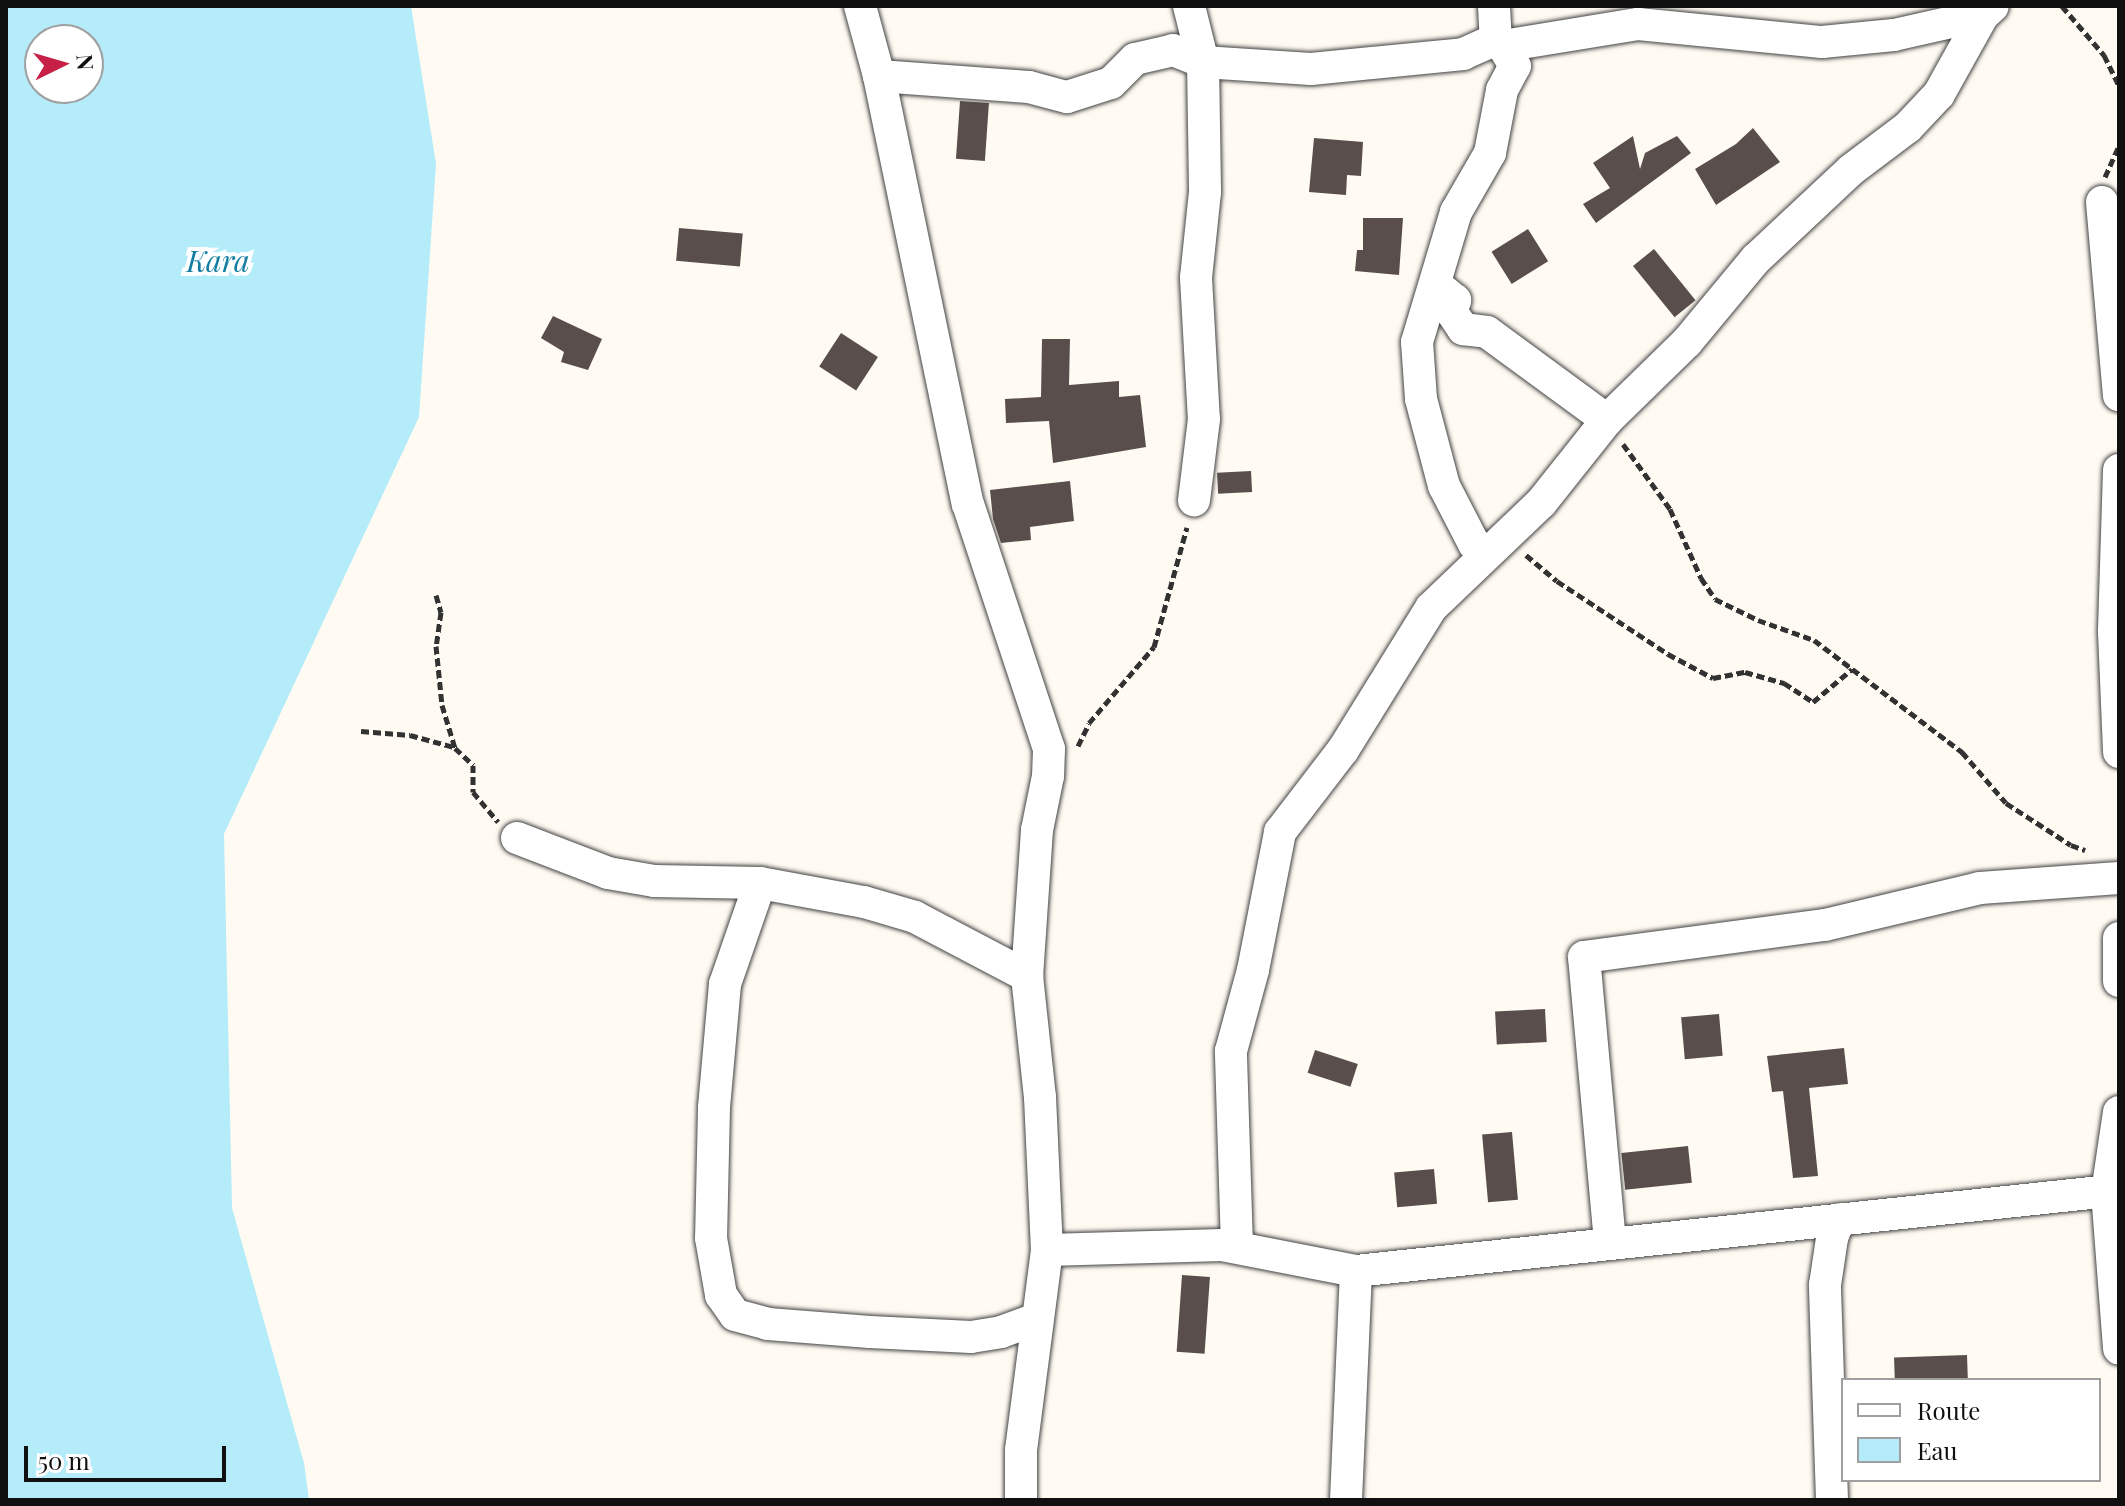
<!DOCTYPE html>
<html>
<head>
<meta charset="utf-8">
<style>
  body { margin:0 }
  #map { position:relative; width:2125px; height:1506px; overflow:hidden; background:#fffaf2; font-family:"Playfair Display",serif }
  div>[style] { position:absolute }
  .water>* { inset:0; background:#b4ecf9 }
  .building>* { inset:0; background:#594e4b; transform-origin:0 0 }
  .path>* { height:5px; margin-top:-2.5px; transform-origin:0; background:repeating-linear-gradient(90deg,#323232 0 8px,transparent 0 12px) }
  .roads { filter:drop-shadow(0 0 2px #434343) drop-shadow(0 0 2px #434343) }
  .minor>* { height:32px; margin:-16px; padding:0 16px; transform-origin:16px; border-radius:16px; background:#fff }
  span { translate:-50% -50%; white-space:nowrap; text-align:center; line-height:1.15; -webkit-text-stroke:8px #fff; paint-order:stroke }
  .water-label { font-size:30px; color:#127da0; font-style:italic }
  .frame { position:absolute; inset:0; border:8px solid #101010; pointer-events:none }
  .legend { position:absolute; left:1841px; top:1378px; width:260px; height:104px; box-sizing:border-box; background:#fff; border:2px solid #9f9f9f; margin:0; padding:10px 14px; list-style:none; font-size:24px; color:#101010 }
  .legend li { display:flex; align-items:center; gap:16px; height:40px }
  .legend b { width:40px; border:2px solid #9f9f9f }
  .north { position:absolute; left:24px; top:24px; width:80px; height:80px; box-sizing:border-box; background:#fff; border:2px solid #9f9f9f; border-radius:50%; rotate:85deg; font-size:22px; font-weight:700; line-height:32px; text-align:center; color:#101010 }
  .north::after { content:''; display:block; margin:auto; width:28px; height:36px; background:#c72047; clip-path:polygon(50% 0,100% 100%,50% 72%,0 100%) }
  .scale { position:absolute; left:24px; top:1446px; width:202px; height:36px; box-sizing:border-box; border:4px solid #101010; border-top:0; padding-left:10px; font-size:24px; line-height:28px; white-space:nowrap; color:#101010; -webkit-text-stroke:6px #fff; paint-order:stroke }
</style>
</head>
<body>
<div id="map">
  <div class="water">
    <div style="clip-path:polygon(evenodd,6px 6px,411px 6px,436px 164px,419px 417px,224px 834px,232px 1208px,304px 1463px,309px 1500px,6px 1500px,6px 6px,40px 40px,88px 40px,88px 88px,40px 88px,40px 40px)"></div>
  </div>
  <div class="building">
    <div style="left:960px;top:101px;width:29px;height:58px;rotate:4deg"></div>
    <div style="clip-path:polygon(1753px 128px,1780px 162px,1716px 205px,1695px 169px,1736px 144px)"></div>
    <div style="clip-path:polygon(1633px 136px,1640px 169px,1645px 153px,1677px 136px,1691px 153px,1596px 223px,1583px 204px,1610px 188px,1593px 163px)"></div>
    <div style="clip-path:polygon(1314px 138px,1363px 142px,1361px 176px,1347px 175px,1346px 195px,1309px 192px)"></div>
    <div style="clip-path:polygon(1363px 218px,1403px 218px,1399px 275px,1355px 271px,1357px 250px,1363px 250px)"></div>
    <div style="left:679px;top:228px;width:64px;height:33px;rotate:5deg"></div>
    <div style="left:1528px;top:229px;width:38px;height:43px;rotate:58deg"></div>
    <div style="left:1654px;top:249px;width:66px;height:27px;rotate:51deg"></div>
    <div style="clip-path:polygon(553px 316px,602px 339px,588px 370px,561px 362px,564px 352px,541px 338px)"></div>
    <div style="left:841px;top:333px;width:44px;height:40px;rotate:33deg"></div>
    <div style="clip-path:polygon(1042px 339px,1070px 339px,1069px 385px,1119px 381px,1119px 397px,1140px 395px,1146px 447px,1053px 463px,1049px 421px,1006px 423px,1005px 399px,1041px 397px)"></div>
    <div style="left:1251px;top:471px;width:21px;height:34px;rotate:87deg"></div>
    <div style="clip-path:polygon(1070px 481px,1074px 521px,1030px 527px,1031px 540px,1001px 543px,993px 519px,990px 490px)"></div>
    <div style="left:1545px;top:1009px;width:33px;height:50px;rotate:87deg"></div>
    <div style="left:1719px;top:1014px;width:42px;height:38px;rotate:85deg"></div>
    <div style="clip-path:polygon(1844px 1048px,1848px 1084px,1809px 1088px,1818px 1176px,1793px 1178px,1783px 1091px,1772px 1092px,1767px 1056px)"></div>
    <div style="left:1315px;top:1050px;width:45px;height:24px;rotate:18deg"></div>
    <div style="left:1512px;top:1132px;width:68px;height:30px;rotate:85deg"></div>
    <div style="left:1688px;top:1146px;width:37px;height:67px;rotate:84deg"></div>
    <div style="left:1434px;top:1169px;width:35px;height:40px;rotate:85deg"></div>
    <div style="left:1182px;top:1275px;width:28px;height:77px;rotate:4deg"></div>
    <div style="left:1967px;top:1355px;width:25px;height:73px;rotate:88deg"></div>
  </div>
  <div class="path">
    <div style="left:2062px;top:6px;width:65px;rotate:49.4deg"></div>
    <div style="left:2104px;top:55px;width:34px;rotate:64deg"></div>
    <div style="left:2105px;top:177px;width:34px;rotate:-66deg"></div>
    <div style="left:1623px;top:444px;width:80px;rotate:54.1deg"></div>
    <div style="left:1670px;top:509px;width:76px;rotate:65.8deg"></div>
    <div style="left:1701px;top:578px;width:25px;rotate:56deg"></div>
    <div style="left:1715px;top:599px;width:48px;rotate:26deg"></div>
    <div style="left:1758px;top:620px;width:59px;rotate:19.7deg"></div>
    <div style="left:1814px;top:640px;width:186px;rotate:37.1deg"></div>
    <div style="left:1962px;top:752px;width:67px;rotate:49.2deg"></div>
    <div style="left:2006px;top:803px;width:77px;rotate:32.9deg"></div>
    <div style="left:2071px;top:845px;width:15px;rotate:20deg"></div>
    <div style="left:1526px;top:555px;width:40px;rotate:40deg"></div>
    <div style="left:1557px;top:581px;width:133px;rotate:33.3deg"></div>
    <div style="left:1668px;top:654px;width:51px;rotate:28.1deg"></div>
    <div style="left:1713px;top:678px;width:33px;rotate:-11deg"></div>
    <div style="left:1745px;top:672px;width:41px;rotate:15.8deg"></div>
    <div style="left:1784px;top:683px;width:35px;rotate:33deg"></div>
    <div style="left:1813px;top:702px;width:51px;rotate:-40.2deg"></div>
    <div style="left:436px;top:595px;width:18px;rotate:74deg"></div>
    <div style="left:441px;top:612px;width:34px;rotate:98deg"></div>
    <div style="left:436px;top:646px;width:59px;rotate:84.2deg"></div>
    <div style="left:442px;top:705px;width:45px;rotate:73.2deg"></div>
    <div style="left:455px;top:748px;width:25px;rotate:43deg"></div>
    <div style="left:473px;top:765px;width:27px;rotate:90deg"></div>
    <div style="left:473px;top:792px;width:39px;rotate:50deg"></div>
    <div style="left:361px;top:731px;width:49px;rotate:4.7deg"></div>
    <div style="left:410px;top:735px;width:46px;rotate:15.3deg"></div>
    <div style="left:1078px;top:746px;width:25px;rotate:-64deg"></div>
    <div style="left:1089px;top:723px;width:100px;rotate:-49.5deg"></div>
    <div style="left:1154px;top:647px;width:124px;rotate:-74.6deg"></div>
  </div>
  <div class="roads">
    <div class="minor">
      <div style="left:860px;top:6px;width:73px;rotate:74.8deg"></div>
      <div style="left:879px;top:76px;width:437px;rotate:78.3deg"></div>
      <div style="left:968px;top:504px;width:258px;rotate:71.7deg"></div>
      <div style="left:1049px;top:749px;width:27px;rotate:92deg"></div>
      <div style="left:1048px;top:776px;width:55px;rotate:101.5deg"></div>
      <div style="left:1037px;top:830px;width:146px;rotate:93.9deg"></div>
      <div style="left:1027px;top:976px;width:122px;rotate:83.9deg"></div>
      <div style="left:1040px;top:1097px;width:153px;rotate:87.4deg"></div>
      <div style="left:1047px;top:1250px;width:202px;rotate:97.4deg"></div>
      <div style="left:1021px;top:1450px;width:50px;rotate:90deg"></div>
      <div style="left:1189px;top:6px;width:58px;rotate:76deg"></div>
      <div style="left:1203px;top:62px;width:130px;rotate:89.1deg"></div>
      <div style="left:1205px;top:192px;width:86px;rotate:96deg"></div>
      <div style="left:1196px;top:278px;width:141px;rotate:86.8deg"></div>
      <div style="left:1204px;top:419px;width:82px;rotate:97deg"></div>
      <div style="left:1494px;top:6px;width:33px;rotate:87deg"></div>
      <div style="left:879px;top:76px;width:150px;rotate:4.2deg"></div>
      <div style="left:1029px;top:87px;width:39px;rotate:15deg"></div>
      <div style="left:1067px;top:97px;width:46px;rotate:-17.7deg"></div>
      <div style="left:1111px;top:83px;width:34px;rotate:-45deg"></div>
      <div style="left:1135px;top:59px;width:39px;rotate:-13deg"></div>
      <div style="left:1173px;top:50px;width:32px;rotate:22deg"></div>
      <div style="left:1203px;top:62px;width:108px;rotate:3.7deg"></div>
      <div style="left:1311px;top:69px;width:153px;rotate:-5.6deg"></div>
      <div style="left:1463px;top:54px;width:36px;rotate:-24deg"></div>
      <div style="left:1496px;top:39px;width:10px;rotate:45deg"></div>
      <div style="left:1503px;top:46px;width:137px;rotate:-9.3deg"></div>
      <div style="left:1638px;top:24px;width:185px;rotate:5.6deg"></div>
      <div style="left:1822px;top:42px;width:72px;rotate:-5.6deg"></div>
      <div style="left:1894px;top:35px;width:91px;rotate:-12.7deg"></div>
      <div style="left:1983px;top:15px;width:13px;rotate:-42deg"></div>
      <div style="left:2102px;top:202px;width:194px;rotate:85deg"></div>
      <div style="left:1435px;top:284px;width:26px;rotate:39deg"></div>
      <div style="left:1455px;top:300px;width:12px;rotate:110deg"></div>
      <div style="left:1451px;top:311px;width:22px;rotate:56deg"></div>
      <div style="left:1463px;top:329px;width:24px;rotate:7deg"></div>
      <div style="left:1487px;top:332px;width:149px;rotate:36.3deg"></div>
      <div style="left:2119px;top:470px;width:162px;rotate:91.8deg"></div>
      <div style="left:2114px;top:632px;width:120px;rotate:87.6deg"></div>
      <div style="left:1488px;top:552px;width:16px;rotate:-150deg"></div>
      <div style="left:1474px;top:544px;width:65px;rotate:-117.3deg"></div>
      <div style="left:1444px;top:486px;width:90px;rotate:-104.8deg"></div>
      <div style="left:1421px;top:399px;width:57px;rotate:-94deg"></div>
      <div style="left:1417px;top:342px;width:136px;rotate:-73.3deg"></div>
      <div style="left:1456px;top:212px;width:68px;rotate:-60deg"></div>
      <div style="left:1490px;top:153px;width:64px;rotate:-79.2deg"></div>
      <div style="left:1502px;top:90px;width:27px;rotate:-62deg"></div>
      <div style="left:1515px;top:66px;width:23px;rotate:-121deg"></div>
      <div style="left:517px;top:838px;width:97px;rotate:21deg"></div>
      <div style="left:608px;top:873px;width:47px;rotate:9.9deg"></div>
      <div style="left:654px;top:881px;width:106px;rotate:1.1deg"></div>
      <div style="left:760px;top:883px;width:106px;rotate:10.4deg"></div>
      <div style="left:864px;top:902px;width:53px;rotate:16.4deg"></div>
      <div style="left:915px;top:917px;width:127px;rotate:27.8deg"></div>
      <div style="left:760px;top:883px;width:107px;rotate:109.1deg"></div>
      <div style="left:725px;top:984px;width:124px;rotate:95.1deg"></div>
      <div style="left:714px;top:1108px;width:130px;rotate:91.3deg"></div>
      <div style="left:711px;top:1238px;width:58px;rotate:80deg"></div>
      <div style="left:721px;top:1295px;width:24px;rotate:55deg"></div>
      <div style="left:735px;top:1315px;width:34px;rotate:15deg"></div>
      <div style="left:768px;top:1324px;width:102px;rotate:4.5deg"></div>
      <div style="left:870px;top:1332px;width:101px;rotate:2.8deg"></div>
      <div style="left:971px;top:1337px;width:30px;rotate:-9deg"></div>
      <div style="left:1001px;top:1332px;width:37px;rotate:-20deg"></div>
      <div style="left:2119px;top:938px;width:43px;rotate:90deg"></div>
      <div style="left:2119px;top:1112px;width:81px;rotate:98.5deg"></div>
      <div style="left:2107px;top:1192px;width:157px;rotate:85.6deg"></div>
      <div style="left:1610px;top:1242px;width:286px;rotate:-95.2deg"></div>
      <div style="left:1584px;top:957px;width:243px;rotate:-7.6deg"></div>
      <div style="left:1825px;top:925px;width:159px;rotate:-13.4deg"></div>
      <div style="left:1980px;top:888px;width:139px;rotate:-4.1deg"></div>
      <div style="left:1237px;top:1247px;width:196px;rotate:-91.8deg"></div>
      <div style="left:1231px;top:1051px;width:84px;rotate:-74.8deg"></div>
      <div style="left:1253px;top:970px;width:141px;rotate:-78.9deg"></div>
      <div style="left:1280px;top:832px;width:103px;rotate:-52.5deg"></div>
      <div style="left:1343px;top:750px;width:167px;rotate:-58.2deg"></div>
      <div style="left:1431px;top:608px;width:152px;rotate:-43.7deg"></div>
      <div style="left:1541px;top:503px;width:106px;rotate:-51.5deg"></div>
      <div style="left:1607px;top:420px;width:112px;rotate:-44.3deg"></div>
      <div style="left:1687px;top:342px;width:108px;rotate:-50.3deg"></div>
      <div style="left:1756px;top:259px;width:130px;rotate:-43.1deg"></div>
      <div style="left:1851px;top:170px;width:71px;rotate:-37deg"></div>
      <div style="left:1908px;top:127px;width:45px;rotate:-46.8deg"></div>
      <div style="left:1939px;top:94px;width:90px;rotate:-60.9deg"></div>
      <div style="left:1047px;top:1250px;width:175px;rotate:-1.6deg"></div>
      <div style="left:1222px;top:1245px;width:136px;rotate:11deg"></div>
      <div style="left:1356px;top:1271px;width:767px;rotate:-6.06deg"></div>
      <div style="left:1346px;top:1500px;width:229px;rotate:-87.5deg"></div>
      <div style="left:1832px;top:1500px;width:215px;rotate:-91.9deg"></div>
      <div style="left:1825px;top:1285px;width:48px;rotate:-81.5deg"></div>
      <div style="left:1832px;top:1238px;width:20px;rotate:-70deg"></div>
    </div>
  </div>
  <div class="water-label">
    <span style="left:218px;top:260px">Kara</span>
  </div>
  <div class="frame"></div>
  <ul class="legend">
  <li><b style="height:10px;background:#fff"></b>Route</li>
  <li><b style="height:22px;background:#b4ecf9"></b>Eau</li>
  </ul>
  <div class="north">N</div>
  <div class="scale">50 m</div>
</div>
</body>
</html>
